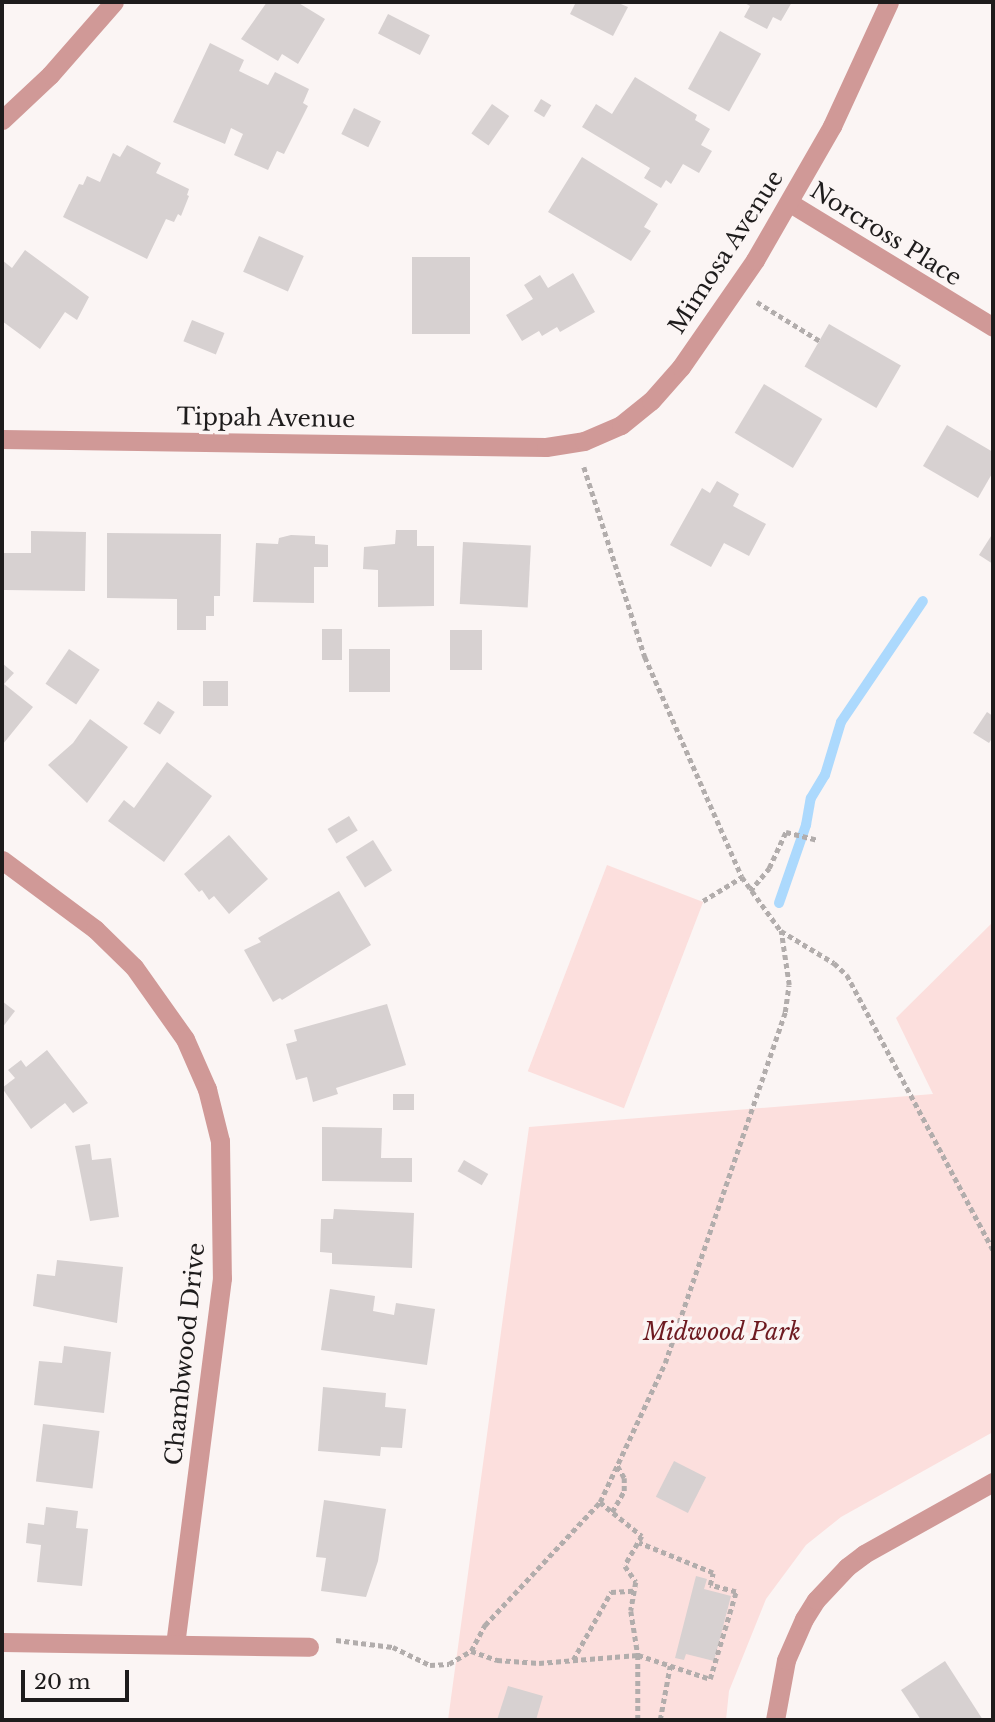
<!DOCTYPE html>
<html>
<head>
<meta charset="utf-8">
<style>
  body { margin:0 }
  #map { position:relative; width:995px; height:1722px; overflow:hidden; background:#fbf5f4; font-family:"Libre Baskerville",serif }
  div>[style] { position:absolute }
  .green>* { inset:0; background:#fcdfdd; transform-origin:0 0 }
  .stream>* { height:10px; margin:-5px; padding:0 5px; transform-origin:5px; border-radius:5px; background:#acd9fd }
  .building>* { inset:0; background:#d7d1d1; transform-origin:0 0 }
  .path>* { height:4.5px; margin-top:-2.25px; transform-origin:0; background:repeating-linear-gradient(90deg,#b2adac 0 5px,transparent 0 8.5px) }
  .minor>* { height:19px; margin:-9.5px; padding:0 9.5px; transform-origin:9.5px; border-radius:9.5px; background:#d09997 }
  span { translate:-50% -50%; white-space:nowrap; text-align:center; line-height:1.15; -webkit-text-stroke:7px #fbf5f4; paint-order:stroke }
  .street-label { font-size:23px; color:#1e1c1c }
  .park-label { font-size:23px; color:#6e1b21; font-style:italic }
  .frame { position:absolute; inset:0; border:4px solid #1e1c1c; pointer-events:none }
  .scale { position:absolute; left:21px; top:1670px; width:108px; height:32px; box-sizing:border-box; border:4px solid #1e1c1c; border-top:0; padding-left:9px; font-size:21px; line-height:24px; white-space:nowrap; color:#1e1c1c; -webkit-text-stroke:5px #fbf5f4; paint-order:stroke }
</style>
</head>
<body>
<div id="map">
  <div class="green">
    <div style="left:607px;top:865px;width:103px;height:221px;rotate:21deg"></div>
    <div style="clip-path:polygon(993px 922px,993px 1432px,841px 1517px,806px 1545px,766px 1599px,729px 1691px,726px 1720px,448px 1720px,529px 1127px,933px 1094px,896px 1018px)"></div>
  </div>
  <div class="stream">
    <div style="left:779px;top:903px;width:83px;rotate:-70.9deg"></div>
    <div style="left:806px;top:825px;width:27px;rotate:-80deg"></div>
    <div style="left:811px;top:798px;width:27px;rotate:-59deg"></div>
    <div style="left:825px;top:775px;width:55px;rotate:-73.2deg"></div>
    <div style="left:841px;top:722px;width:146px;rotate:-55.9deg"></div>
  </div>
  <div class="building">
    <div style="clip-path:polygon(267px 2px,297px 2px,325px 19px,298px 64px,282px 54px,278px 61px,241px 39px)"></div>
    <div style="clip-path:polygon(576px 2px,616px 2px,628px 7px,613px 36px,570px 14px)"></div>
    <div style="clip-path:polygon(743px 2px,792px 2px,781px 21px,773px 17px,767px 29px,744px 17px,750px 6px)"></div>
    <div style="left:388px;top:14px;width:47px;height:22px;rotate:27deg"></div>
    <div style="left:720px;top:31px;width:47px;height:66px;rotate:29deg"></div>
    <div style="clip-path:polygon(210px 43px,244px 60px,239px 71px,268px 85px,275px 72px,309px 89px,303px 103px,308px 106px,284px 154px,277px 151px,268px 170px,234px 155px,243px 134px,231px 128px,225px 144px,173px 122px)"></div>
    <div style="clip-path:polygon(635px 77px,697px 115px,695px 120px,710px 129px,701px 145px,712px 151px,699px 173px,683px 164px,671px 184px,666px 180px,661px 188px,644px 178px,650px 168px,582px 127px,596px 104px,612px 114px)"></div>
    <div style="left:541px;top:99px;width:12px;height:14px;rotate:31deg"></div>
    <div style="left:492px;top:104px;width:21px;height:36px;rotate:35deg"></div>
    <div style="left:354px;top:108px;width:30px;height:29px;rotate:26deg"></div>
    <div style="clip-path:polygon(127px 145px,161px 163px,156px 173px,189px 189px,187px 195px,189px 196px,181px 216px,178px 214px,174px 222px,166px 219px,147px 259px,63px 217px,79px 184px,83px 185px,87px 176px,100px 182px,113px 153px,120px 157px)"></div>
    <div style="clip-path:polygon(582px 157px,658px 204px,644px 227px,651px 231px,631px 261px,548px 212px)"></div>
    <div style="left:259px;top:236px;width:49px;height:39px;rotate:24deg"></div>
    <div style="clip-path:polygon(25px 250px,89px 297px,77px 320px,65px 312px,40px 349px,2px 321px,2px 260px,12px 268px)"></div>
    <div style="left:412px;top:257px;width:58px;height:77px"></div>
    <div style="clip-path:polygon(573px 273px,595px 312px,560px 332px,557px 327px,542px 336px,539px 331px,522px 341px,506px 315px,533px 299px,524px 285px,540px 275px,548px 288px)"></div>
    <div style="left:192px;top:320px;width:35px;height:23px;rotate:22deg"></div>
    <div style="left:829px;top:324px;width:83px;height:49px;rotate:30deg"></div>
    <div style="left:764px;top:384px;width:68px;height:57px;rotate:31deg"></div>
    <div style="clip-path:polygon(947px 425px,993px 452px,993px 472px,978px 498px,923px 466px)"></div>
    <div style="clip-path:polygon(717px 481px,739px 494px,733px 506px,766px 524px,749px 556px,724px 543px,711px 567px,670px 545px,702px 488px,710px 493px)"></div>
    <div style="clip-path:polygon(396px 530px,417px 530px,417px 546px,434px 546px,434px 606px,378px 607px,378px 570px,363px 569px,364px 547px,395px 544px)"></div>
    <div style="clip-path:polygon(31px 531px,86px 532px,85px 591px,4px 590px,4px 553px,31px 553px)"></div>
    <div style="clip-path:polygon(107px 533px,221px 534px,220px 596px,214px 596px,214px 616px,206px 616px,206px 630px,177px 630px,177px 599px,107px 598px)"></div>
    <div style="clip-path:polygon(993px 533px,993px 564px,979px 555px)"></div>
    <div style="clip-path:polygon(291px 535px,315px 536px,315px 544px,328px 545px,328px 567px,314px 567px,314px 603px,253px 602px,256px 543px,278px 544px,279px 538px)"></div>
    <div style="left:463px;top:542px;width:68px;height:62px;rotate:3deg"></div>
    <div style="left:322px;top:629px;width:20px;height:31px"></div>
    <div style="left:482px;top:630px;width:40px;height:32px;rotate:90deg"></div>
    <div style="left:69px;top:649px;width:37px;height:42px;rotate:34deg"></div>
    <div style="left:349px;top:649px;width:41px;height:43px"></div>
    <div style="clip-path:polygon(2px 663px,14px 673px,4px 684px,33px 707px,3px 744px)"></div>
    <div style="left:203px;top:681px;width:25px;height:25px"></div>
    <div style="left:158px;top:701px;width:20px;height:27px;rotate:33deg"></div>
    <div style="clip-path:polygon(987px 712px,993px 716px,993px 737px,989px 743px,973px 733px)"></div>
    <div style="clip-path:polygon(90px 719px,128px 747px,87px 803px,48px 765px,73px 743px)"></div>
    <div style="clip-path:polygon(167px 762px,212px 796px,164px 862px,108px 821px,124px 800px,134px 808px)"></div>
    <div style="left:349px;top:816px;width:17px;height:25px;rotate:59deg"></div>
    <div style="clip-path:polygon(229px 835px,268px 879px,229px 914px,214px 896px,209px 900px,202px 890px,199px 892px,184px 874px)"></div>
    <div style="left:373px;top:840px;width:36px;height:32px;rotate:58deg"></div>
    <div style="clip-path:polygon(339px 891px,371px 945px,282px 1000px,280px 998px,273px 1002px,244px 950px,261px 942px,258px 938px)"></div>
    <div style="clip-path:polygon(2px 1001px,15px 1011px,2px 1028px)"></div>
    <div style="clip-path:polygon(387px 1004px,406px 1065px,336px 1088px,338px 1094px,313px 1102px,307px 1077px,296px 1080px,286px 1044px,297px 1041px,294px 1030px)"></div>
    <div style="clip-path:polygon(47px 1050px,88px 1103px,73px 1113px,65px 1103px,31px 1129px,2px 1088px,15px 1078px,8px 1070px,21px 1060px,26px 1067px)"></div>
    <div style="left:393px;top:1094px;width:21px;height:16px"></div>
    <div style="clip-path:polygon(322px 1127px,382px 1128px,381px 1158px,412px 1158px,412px 1182px,322px 1181px)"></div>
    <div style="clip-path:polygon(90px 1144px,92px 1160px,111px 1158px,119px 1217px,90px 1221px,75px 1146px)"></div>
    <div style="left:464px;top:1160px;width:28px;height:13px;rotate:30deg"></div>
    <div style="clip-path:polygon(334px 1209px,414px 1213px,412px 1268px,332px 1264px,332px 1253px,320px 1252px,321px 1219px,333px 1219px)"></div>
    <div style="clip-path:polygon(57px 1260px,123px 1267px,117px 1323px,33px 1306px,37px 1274px,55px 1276px)"></div>
    <div style="clip-path:polygon(330px 1289px,375px 1296px,373px 1311px,394px 1315px,396px 1303px,435px 1309px,427px 1365px,321px 1350px)"></div>
    <div style="clip-path:polygon(64px 1346px,111px 1352px,104px 1413px,34px 1405px,39px 1361px,62px 1363px)"></div>
    <div style="clip-path:polygon(323px 1387px,386px 1393px,385px 1407px,406px 1409px,402px 1448px,381px 1447px,380px 1456px,318px 1451px)"></div>
    <div style="left:43px;top:1424px;width:57px;height:58px;rotate:7deg"></div>
    <div style="left:674px;top:1461px;width:36px;height:40px;rotate:27deg"></div>
    <div style="clip-path:polygon(324px 1500px,386px 1509px,378px 1561px,366px 1597px,321px 1591px,326px 1558px,316px 1557px)"></div>
    <div style="clip-path:polygon(46px 1507px,78px 1511px,76px 1528px,88px 1529px,82px 1586px,37px 1582px,41px 1545px,26px 1543px,28px 1523px,44px 1525px)"></div>
    <div style="clip-path:polygon(696px 1576px,707px 1579px,704px 1589px,731px 1596px,714px 1661px,686px 1654px,684px 1660px,675px 1658px)"></div>
    <div style="clip-path:polygon(945px 1661px,983px 1720px,921px 1720px,901px 1690px)"></div>
    <div style="clip-path:polygon(508px 1686px,543px 1696px,536px 1720px,497px 1720px)"></div>
  </div>
  <div class="path">
    <div style="left:757px;top:302px;width:74px;rotate:31.8deg"></div>
    <div style="left:584px;top:467px;width:200px;rotate:72.2deg"></div>
    <div style="left:645px;top:657px;width:240px;rotate:66.2deg"></div>
    <div style="left:742px;top:877px;width:67px;rotate:54.2deg"></div>
    <div style="left:781px;top:931px;width:62px;rotate:31.1deg"></div>
    <div style="left:834px;top:963px;width:18px;rotate:43deg"></div>
    <div style="left:847px;top:975px;width:311px;rotate:62deg"></div>
    <div style="left:750px;top:891px;width:30px;rotate:-50deg"></div>
    <div style="left:769px;top:868px;width:40px;rotate:-65deg"></div>
    <div style="left:786px;top:832px;width:32px;rotate:14deg"></div>
    <div style="left:703px;top:901px;width:46px;rotate:-31.6deg"></div>
    <div style="left:600px;top:1502px;width:54px;rotate:39deg"></div>
    <div style="left:642px;top:1536px;width:34px;rotate:120deg"></div>
    <div style="left:625px;top:1566px;width:19px;rotate:55deg"></div>
    <div style="left:636px;top:1582px;width:29px;rotate:100deg"></div>
    <div style="left:631px;top:1611px;width:45px;rotate:81deg"></div>
    <div style="left:638px;top:1655px;width:65px;rotate:90deg"></div>
    <div style="left:612px;top:1512px;width:24px;rotate:-60deg"></div>
    <div style="left:624px;top:1491px;width:13px;rotate:-90deg"></div>
    <div style="left:624px;top:1478px;width:14px;rotate:-120deg"></div>
    <div style="left:336px;top:1640px;width:57px;rotate:7deg"></div>
    <div style="left:393px;top:1647px;width:41px;rotate:25.9deg"></div>
    <div style="left:430px;top:1665px;width:19px;rotate:-3deg"></div>
    <div style="left:449px;top:1664px;width:26px;rotate:-31deg"></div>
    <div style="left:471px;top:1651px;width:28px;rotate:19deg"></div>
    <div style="left:497px;top:1660px;width:42px;rotate:4.1deg"></div>
    <div style="left:539px;top:1663px;width:99px;rotate:-4.6deg"></div>
    <div style="left:638px;top:1655px;width:76px;rotate:18.4deg"></div>
    <div style="left:710px;top:1679px;width:91px;rotate:-73.4deg"></div>
    <div style="left:736px;top:1592px;width:27px;rotate:-165deg"></div>
    <div style="left:710px;top:1585px;width:12px;rotate:-76deg"></div>
    <div style="left:713px;top:1573px;width:80px;rotate:-157.9deg"></div>
    <div style="left:471px;top:1651px;width:30px;rotate:-62deg"></div>
    <div style="left:485px;top:1625px;width:168px;rotate:-46.9deg"></div>
    <div style="left:600px;top:1502px;width:153px;rotate:-64.9deg"></div>
    <div style="left:665px;top:1363px;width:371px;rotate:-71.1deg"></div>
    <div style="left:785px;top:1012px;width:27px;rotate:-82deg"></div>
    <div style="left:789px;top:985px;width:55px;rotate:-98.4deg"></div>
    <div style="left:573px;top:1660px;width:78px;rotate:-60.8deg"></div>
    <div style="left:611px;top:1592px;width:22px;rotate:-3deg"></div>
    <div style="left:660px;top:1720px;width:55px;rotate:-79.5deg"></div>
  </div>
  <div class="minor">
    <div style="left:2px;top:120px;width:66px;rotate:-43.2deg"></div>
    <div style="left:50px;top:75px;width:97px;rotate:-48.8deg"></div>
    <div style="left:790px;top:203px;width:238px;rotate:31.4deg"></div>
    <div style="left:2px;top:439px;width:544px;rotate:0.84deg"></div>
    <div style="left:546px;top:447px;width:38px;rotate:-9deg"></div>
    <div style="left:584px;top:441px;width:40px;rotate:-23.4deg"></div>
    <div style="left:621px;top:425px;width:38px;rotate:-39deg"></div>
    <div style="left:651px;top:401px;width:45px;rotate:-48.6deg"></div>
    <div style="left:681px;top:367px;width:130px;rotate:-55.3deg"></div>
    <div style="left:755px;top:260px;width:155px;rotate:-60.1deg"></div>
    <div style="left:832px;top:126px;width:136px;rotate:-65.3deg"></div>
    <div style="left:2px;top:860px;width:116px;rotate:36.6deg"></div>
    <div style="left:95px;top:929px;width:54px;rotate:44.3deg"></div>
    <div style="left:134px;top:967px;width:88px;rotate:54.7deg"></div>
    <div style="left:185px;top:1039px;width:55px;rotate:66.3deg"></div>
    <div style="left:207px;top:1089px;width:54px;rotate:76deg"></div>
    <div style="left:220px;top:1141px;width:137px;rotate:89.2deg"></div>
    <div style="left:222px;top:1278px;width:369px;rotate:97.3deg"></div>
    <div style="left:2px;top:1642px;width:307px;rotate:0.9deg"></div>
    <div style="left:775px;top:1720px;width:61px;rotate:-79.6deg"></div>
    <div style="left:786px;top:1660px;width:45px;rotate:-66.3deg"></div>
    <div style="left:804px;top:1619px;width:22px;rotate:-58deg"></div>
    <div style="left:816px;top:1600px;width:45px;rotate:-46.8deg"></div>
    <div style="left:847px;top:1567px;width:21px;rotate:-37deg"></div>
    <div style="left:864px;top:1554px;width:148px;rotate:-29.2deg"></div>
  </div>
  <div class="street-label">
    <span style="left:886px;top:234px;rotate:32deg">Norcross Place</span>
    <span style="left:726px;top:252px;rotate:-57deg">Mimosa Avenue</span>
    <span style="left:266px;top:418px;rotate:1deg">Tippah Avenue</span>
    <span style="left:185px;top:1354px;rotate:-84deg">Chambwood Drive</span>
  </div>
  <div class="park-label">
    <span style="left:722px;top:1332px">Midwood Park</span>
  </div>
  <div class="frame"></div>
  <div class="scale">20 m</div>
</div>
</body>
</html>
